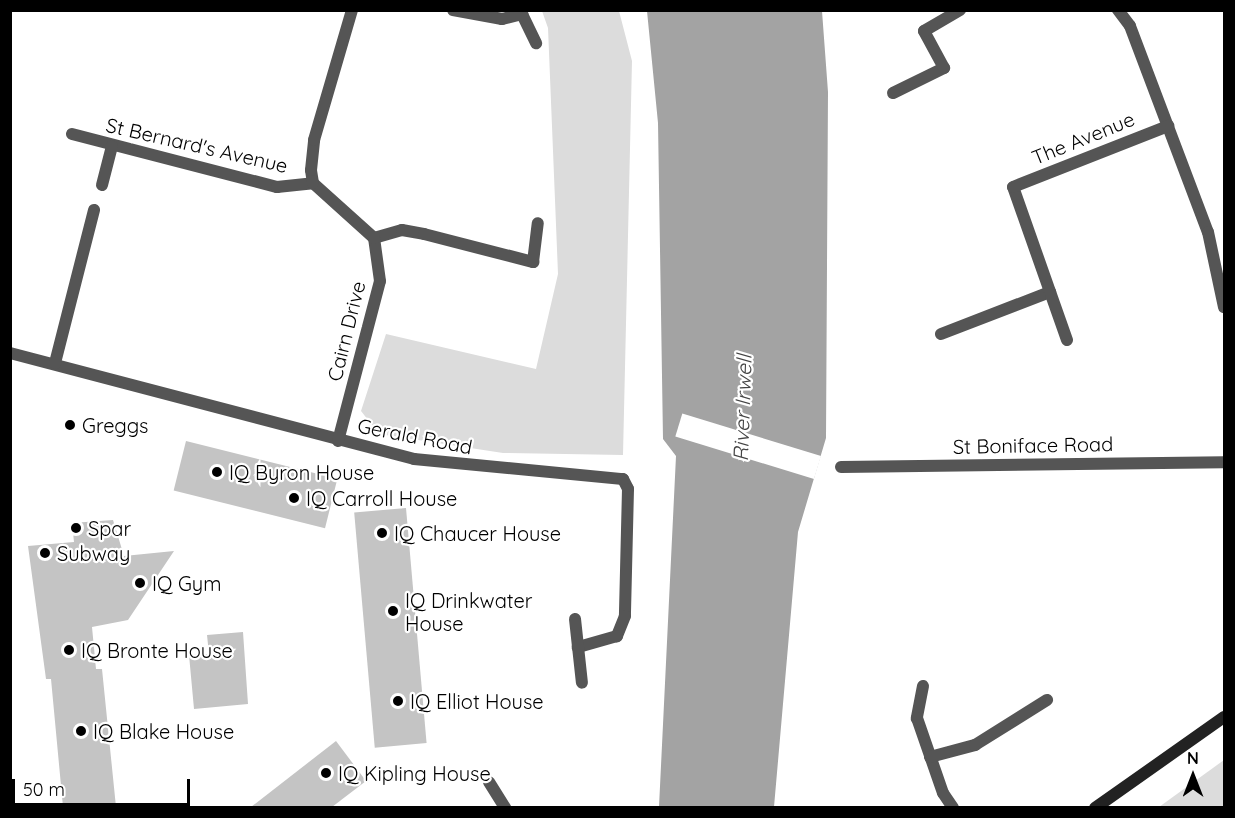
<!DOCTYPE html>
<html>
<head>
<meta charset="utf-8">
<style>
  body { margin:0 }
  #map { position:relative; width:1235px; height:818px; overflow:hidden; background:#fff; font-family:Quicksand,sans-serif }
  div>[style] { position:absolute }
  .green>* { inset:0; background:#dcdcdc }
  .water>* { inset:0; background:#a3a3a3 }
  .pier>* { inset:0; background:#fff; transform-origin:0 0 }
  .building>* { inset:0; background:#c4c4c4; transform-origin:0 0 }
  .street>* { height:12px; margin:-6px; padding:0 6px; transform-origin:6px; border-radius:6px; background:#555 }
  .secondary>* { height:12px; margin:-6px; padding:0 6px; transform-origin:6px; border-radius:6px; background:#222 }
  .dots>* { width:16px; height:16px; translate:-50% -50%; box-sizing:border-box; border:3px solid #fff; border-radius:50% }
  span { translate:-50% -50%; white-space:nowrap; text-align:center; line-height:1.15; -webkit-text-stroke:4.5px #fff; paint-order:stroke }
  .street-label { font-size:20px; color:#000 }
  .poi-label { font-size:20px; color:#000 }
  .left { translate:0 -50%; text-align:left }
  .water-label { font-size:21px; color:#444; font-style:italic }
  .frame { position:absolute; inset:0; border:12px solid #000; pointer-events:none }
  .north { position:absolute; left:1163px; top:746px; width:60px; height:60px; -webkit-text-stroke:4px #fff; paint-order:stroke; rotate:0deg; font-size:16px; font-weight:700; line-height:24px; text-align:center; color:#000 }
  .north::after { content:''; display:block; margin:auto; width:21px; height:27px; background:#000; clip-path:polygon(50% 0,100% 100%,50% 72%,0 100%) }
  .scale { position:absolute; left:12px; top:779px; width:178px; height:27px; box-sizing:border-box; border:3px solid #000; border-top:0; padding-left:8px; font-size:18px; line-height:21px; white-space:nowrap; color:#000; -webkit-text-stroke:4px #fff; paint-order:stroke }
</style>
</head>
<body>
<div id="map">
  <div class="green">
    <div style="clip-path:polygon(542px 11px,619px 11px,632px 61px,623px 455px,503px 453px,379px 434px,361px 411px,386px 334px,536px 369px,558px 274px,548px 28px)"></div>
    <div style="clip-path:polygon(1224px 760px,1224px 807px,1159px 807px)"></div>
  </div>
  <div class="water">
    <div style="clip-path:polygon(647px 11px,822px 11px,828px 92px,826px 438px,798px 532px,774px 807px,659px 807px,676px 456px,663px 439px,658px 123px)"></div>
  </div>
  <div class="pier">
    <div style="left:821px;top:456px;width:24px;height:145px;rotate:107deg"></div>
  </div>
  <div class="building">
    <div style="left:186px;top:441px;width:156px;height:51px;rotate:14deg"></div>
    <div style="left:406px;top:508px;width:236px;height:52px;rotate:85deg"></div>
    <div style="clip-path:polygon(113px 520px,124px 556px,174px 551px,128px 620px,92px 627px,96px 669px,102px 669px,116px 807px,63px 807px,51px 679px,46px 679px,28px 546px,74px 542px,72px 523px)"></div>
    <div style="clip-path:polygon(243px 632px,248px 704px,194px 709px,189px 655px,209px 654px,207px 635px)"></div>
    <div style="clip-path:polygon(336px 741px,366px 781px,332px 807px,251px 807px)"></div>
  </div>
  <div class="street">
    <div style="left:453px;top:10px;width:50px;rotate:10.4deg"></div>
    <div style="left:502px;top:19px;width:21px;rotate:-14deg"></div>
    <div style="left:520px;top:10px;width:37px;rotate:64deg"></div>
    <div style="left:1118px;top:10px;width:20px;rotate:53deg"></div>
    <div style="left:1130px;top:26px;width:220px;rotate:69.3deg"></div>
    <div style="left:1208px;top:232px;width:77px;rotate:78deg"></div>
    <div style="left:893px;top:93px;width:57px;rotate:-26.1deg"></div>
    <div style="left:944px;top:68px;width:42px;rotate:-118.4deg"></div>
    <div style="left:924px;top:31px;width:42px;rotate:-30.3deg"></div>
    <div style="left:72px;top:134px;width:212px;rotate:14.5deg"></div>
    <div style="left:277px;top:187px;width:36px;rotate:-6deg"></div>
    <div style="left:102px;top:185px;width:40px;rotate:-75.6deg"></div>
    <div style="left:374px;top:238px;width:29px;rotate:-16deg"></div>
    <div style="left:402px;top:230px;width:22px;rotate:10deg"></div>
    <div style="left:424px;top:234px;width:113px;rotate:14.4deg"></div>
    <div style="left:533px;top:262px;width:39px;rotate:-83deg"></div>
    <div style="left:941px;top:334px;width:117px;rotate:-21.1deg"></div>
    <div style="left:1067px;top:340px;width:162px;rotate:-109.4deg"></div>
    <div style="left:1013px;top:187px;width:167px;rotate:-21.5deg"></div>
    <div style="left:10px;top:353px;width:418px;rotate:14.7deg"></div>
    <div style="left:414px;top:459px;width:210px;rotate:5.5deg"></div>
    <div style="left:623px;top:479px;width:11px;rotate:63deg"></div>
    <div style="left:628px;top:489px;width:127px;rotate:91.4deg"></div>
    <div style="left:625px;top:616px;width:22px;rotate:112deg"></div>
    <div style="left:617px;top:636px;width:41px;rotate:164.2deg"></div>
    <div style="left:55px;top:363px;width:158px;rotate:-75.7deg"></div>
    <div style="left:338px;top:441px;width:165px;rotate:-75.3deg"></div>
    <div style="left:380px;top:281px;width:43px;rotate:-97.9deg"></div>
    <div style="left:374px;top:238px;width:82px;rotate:-138deg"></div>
    <div style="left:313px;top:183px;width:13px;rotate:-99deg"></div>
    <div style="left:311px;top:170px;width:30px;rotate:-84deg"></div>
    <div style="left:314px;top:140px;width:135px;rotate:-73.7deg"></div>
    <div style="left:841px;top:467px;width:383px;rotate:-0.7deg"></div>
    <div style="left:575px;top:619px;width:64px;rotate:83.8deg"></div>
    <div style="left:923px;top:686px;width:33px;rotate:101deg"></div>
    <div style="left:917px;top:718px;width:79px;rotate:70.9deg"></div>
    <div style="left:943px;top:793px;width:18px;rotate:56deg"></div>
    <div style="left:930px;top:757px;width:47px;rotate:-14.9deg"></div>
    <div style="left:975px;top:745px;width:85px;rotate:-32deg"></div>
    <div style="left:489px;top:782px;width:31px;rotate:58deg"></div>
  </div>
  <div class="secondary">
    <div style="left:1095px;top:808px;width:158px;rotate:-35.2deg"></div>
  </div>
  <div class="dots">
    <div style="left:70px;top:425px;background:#000"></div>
    <div style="left:217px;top:472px;background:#000"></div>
    <div style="left:294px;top:498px;background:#000"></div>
    <div style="left:76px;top:528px;background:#000"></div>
    <div style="left:382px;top:533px;background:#000"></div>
    <div style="left:45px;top:553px;background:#000"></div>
    <div style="left:140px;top:583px;background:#000"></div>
    <div style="left:393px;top:611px;background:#000"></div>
    <div style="left:69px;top:650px;background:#000"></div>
    <div style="left:398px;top:701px;background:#000"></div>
    <div style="left:81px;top:731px;background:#000"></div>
    <div style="left:326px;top:773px;background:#000"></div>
  </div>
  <div class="street-label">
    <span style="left:1083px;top:138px;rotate:-22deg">The Avenue</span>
    <span style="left:197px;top:145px;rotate:13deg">St Bernard's Avenue</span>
    <span style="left:346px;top:331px;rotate:-76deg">Cairn Drive</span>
    <span style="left:415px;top:436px;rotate:11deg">Gerald Road</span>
    <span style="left:1033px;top:445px;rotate:-1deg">St Boniface Road</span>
  </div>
  <div class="poi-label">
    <span class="left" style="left:82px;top:425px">Greggs</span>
    <span class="left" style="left:229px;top:472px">IQ Byron House</span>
    <span class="left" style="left:306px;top:498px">IQ Carroll House</span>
    <span class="left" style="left:88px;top:528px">Spar</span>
    <span class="left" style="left:394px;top:533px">IQ Chaucer House</span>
    <span class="left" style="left:57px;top:553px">Subway</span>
    <span class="left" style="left:152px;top:583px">IQ Gym</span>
    <span class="left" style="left:405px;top:612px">IQ Drinkwater<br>House</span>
    <span class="left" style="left:81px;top:650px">IQ Bronte House</span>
    <span class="left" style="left:410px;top:701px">IQ Elliot House</span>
    <span class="left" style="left:93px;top:731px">IQ Blake House</span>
    <span class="left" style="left:338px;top:773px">IQ Kipling House</span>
  </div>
  <div class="water-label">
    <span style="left:742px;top:408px;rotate:-88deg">River Irwell</span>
  </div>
  <div class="frame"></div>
  <div class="north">N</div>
  <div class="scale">50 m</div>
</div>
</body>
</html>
